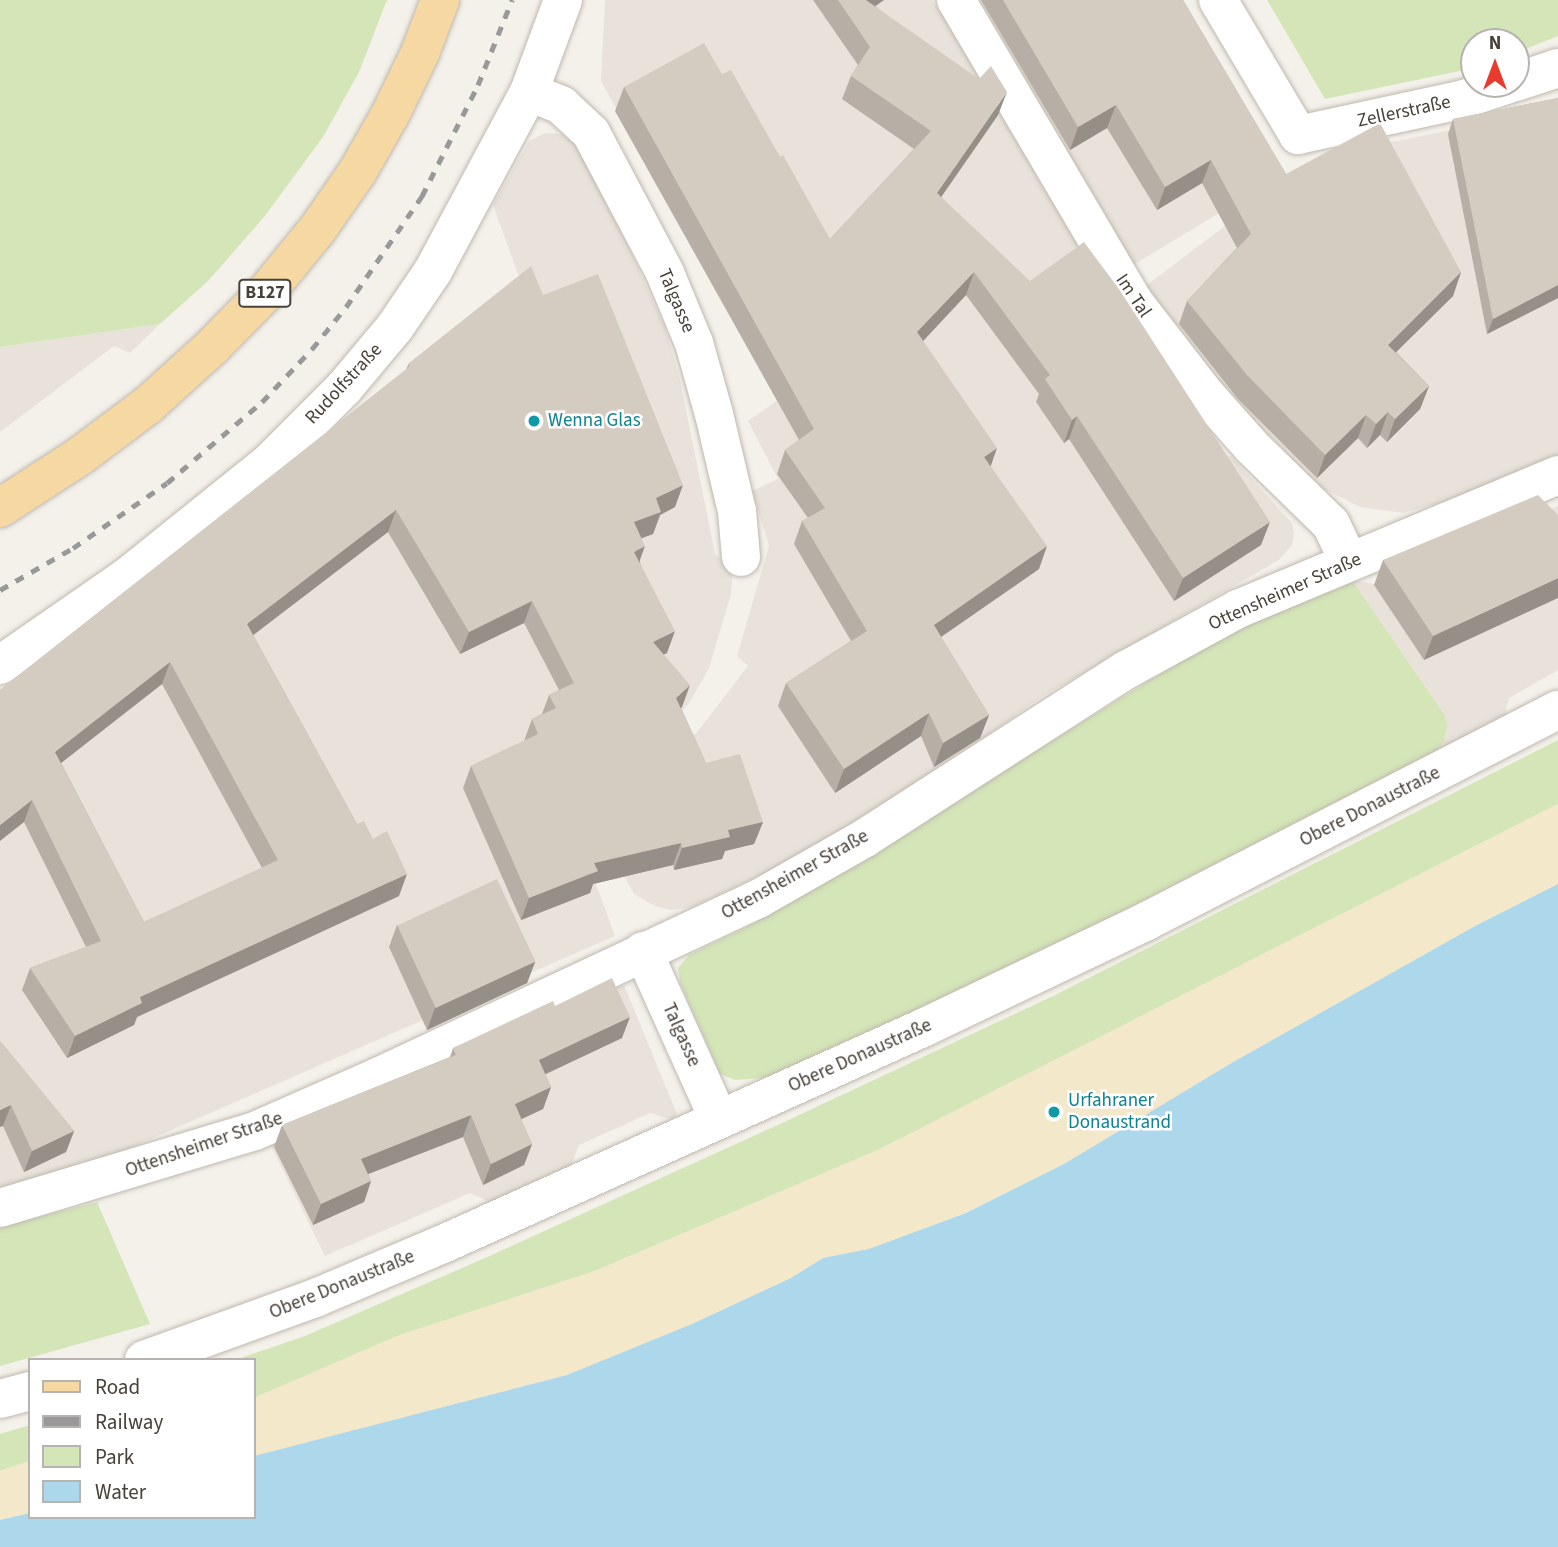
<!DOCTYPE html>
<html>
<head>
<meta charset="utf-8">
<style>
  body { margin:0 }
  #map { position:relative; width:1558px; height:1547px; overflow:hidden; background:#f4f1eb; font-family:"Source Sans 3",sans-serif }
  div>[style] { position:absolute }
  .residential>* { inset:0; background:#e8e2da }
  .green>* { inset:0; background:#d4e5b8 }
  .sand>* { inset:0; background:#f4e8cb }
  .water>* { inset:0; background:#add7eb }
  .roads { filter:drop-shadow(0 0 2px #bfb8ae) drop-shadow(0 0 2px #bfb8ae) }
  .minor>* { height:38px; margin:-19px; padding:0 19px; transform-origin:19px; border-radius:19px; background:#fff }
  .primary>* { height:38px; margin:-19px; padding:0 19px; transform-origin:19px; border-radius:19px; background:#f6d8a2 }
  .rail>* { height:5px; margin-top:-2.5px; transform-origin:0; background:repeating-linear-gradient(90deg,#999 0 9px,transparent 0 18px) }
  .wall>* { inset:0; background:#b7afa6 }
  .shaded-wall>* { inset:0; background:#958f87 }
  .building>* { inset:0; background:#d5ccc1; transform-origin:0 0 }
  .dots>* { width:19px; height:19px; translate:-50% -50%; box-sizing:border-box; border:4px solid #fff; border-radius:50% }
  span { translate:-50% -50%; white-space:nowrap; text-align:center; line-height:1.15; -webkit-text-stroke:5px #fff; paint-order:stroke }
  .shield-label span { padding:2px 5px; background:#fff; border:2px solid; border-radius:5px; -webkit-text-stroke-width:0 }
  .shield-label { font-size:18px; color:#484139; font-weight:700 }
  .street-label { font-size:19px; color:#484139 }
  .culture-label { font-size:19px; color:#0d838f }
  .left { translate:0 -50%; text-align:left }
  .legend { position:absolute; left:28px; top:1358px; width:228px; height:161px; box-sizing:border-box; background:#fff; border:2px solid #b6b3b0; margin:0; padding:9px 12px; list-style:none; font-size:21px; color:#484139 }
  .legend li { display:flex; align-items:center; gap:14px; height:35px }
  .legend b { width:35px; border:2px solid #b6b3b0 }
  .north { position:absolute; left:1460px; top:28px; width:70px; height:70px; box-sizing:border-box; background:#fff; border:2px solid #b6b3b0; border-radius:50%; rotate:0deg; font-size:19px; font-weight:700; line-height:28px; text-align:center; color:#484139 }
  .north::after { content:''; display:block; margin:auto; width:24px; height:32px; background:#e83b2e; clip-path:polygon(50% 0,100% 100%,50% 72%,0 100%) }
</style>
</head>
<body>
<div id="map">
  <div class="residential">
    <div style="clip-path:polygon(605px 0,932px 0,939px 10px,948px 6px,1082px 242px,1069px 253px,1210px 457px,1231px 456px,1292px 523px,1294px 533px,1292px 545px,1279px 560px,1040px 698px,928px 777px,792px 860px,692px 907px,671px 910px,655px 906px,634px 894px,622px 872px,660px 766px,698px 731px,748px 666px,737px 656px,769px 546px,752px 491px,778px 479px,748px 421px,777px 401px,601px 81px)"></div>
    <div style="clip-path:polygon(973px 0,1160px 0,1271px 182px,1128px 268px)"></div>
    <div style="clip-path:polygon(1558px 108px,1558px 455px,1450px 500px,1403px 513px,1360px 507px,1322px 488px,1240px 406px,1143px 288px,1225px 226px,1372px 146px)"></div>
    <div style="clip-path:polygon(545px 133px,561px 134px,578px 143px,602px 189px,665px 327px,680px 380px,715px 554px,733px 569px,731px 594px,709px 668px,688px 705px,633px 761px,593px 876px,615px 936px,128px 1149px,0 1192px,0 702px,523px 288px,493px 205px,529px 141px)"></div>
    <div style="clip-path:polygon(160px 324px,130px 353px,114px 346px,0 432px,0 347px)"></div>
    <div style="clip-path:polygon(1558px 506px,1558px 670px,1509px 698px,1504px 718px,1434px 753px,1444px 714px,1352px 580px,1374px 584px)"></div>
    <div style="clip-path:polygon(624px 985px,677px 1114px,673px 1120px,650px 1113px,579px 1145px,570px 1168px,492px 1203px,470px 1193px,325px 1256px,269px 1142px)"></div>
  </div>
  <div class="green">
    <div style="clip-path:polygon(0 0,387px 0,359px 72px,323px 137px,264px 217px,208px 281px,160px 324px,0 347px)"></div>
    <div style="clip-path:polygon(1267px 0,1558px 0,1558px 36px,1516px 53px,1516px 42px,1474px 42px,1474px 68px,1325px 99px)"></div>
    <div style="clip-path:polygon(1352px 580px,1444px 714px,1447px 725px,1444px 741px,1434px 753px,1081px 932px,775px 1077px,735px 1080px,720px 1074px,680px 982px,678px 968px,689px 955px,745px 928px,829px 879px,1247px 620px)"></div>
    <div style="clip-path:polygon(1558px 740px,1558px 804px,880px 1149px,595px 1271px,400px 1335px,254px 1398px,254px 1360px,235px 1360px,305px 1336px,485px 1258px,782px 1123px,1053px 996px)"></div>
    <div style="clip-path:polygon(97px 1202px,150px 1324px,0 1366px,0 1227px)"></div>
    <div style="clip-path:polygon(30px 1425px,30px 1461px,0 1471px,0 1434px)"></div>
  </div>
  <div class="sand">
    <div style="clip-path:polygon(1558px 804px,1558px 884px,1477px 925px,1235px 1061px,1064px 1164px,965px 1213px,869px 1250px,823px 1258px,791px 1278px,692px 1324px,567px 1375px,254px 1456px,254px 1398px,400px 1335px,596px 1271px,880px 1149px)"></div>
    <div style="clip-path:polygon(30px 1461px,30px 1513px,0 1520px,0 1471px)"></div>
  </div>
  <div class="water">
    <div style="clip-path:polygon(1558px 884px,1558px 1547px,0 1547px,0 1520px,30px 1513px,30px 1517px,254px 1517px,254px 1456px,567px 1375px,692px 1324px,791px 1278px,823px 1258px,869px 1249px,966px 1213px,1064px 1164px,1235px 1061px,1477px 925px)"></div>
  </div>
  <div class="roads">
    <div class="minor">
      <div style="left:956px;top:0;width:349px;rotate:59.5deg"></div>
      <div style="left:1133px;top:301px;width:119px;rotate:52.2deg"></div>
      <div style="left:1206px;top:395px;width:69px;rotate:48.5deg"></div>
      <div style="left:1252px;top:447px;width:110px;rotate:44.3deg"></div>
      <div style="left:1331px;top:524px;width:42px;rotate:64.7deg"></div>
      <div style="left:1218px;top:0;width:157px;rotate:59.3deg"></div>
      <div style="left:1298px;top:135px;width:170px;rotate:-12.2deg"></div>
      <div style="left:1464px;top:99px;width:47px;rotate:-18.4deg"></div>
      <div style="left:1516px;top:82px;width:44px;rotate:-18.4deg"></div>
      <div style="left:529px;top:92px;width:35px;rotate:22deg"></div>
      <div style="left:561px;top:105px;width:41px;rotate:43deg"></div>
      <div style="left:591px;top:133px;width:158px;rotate:62.1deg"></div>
      <div style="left:665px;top:273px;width:76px;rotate:67.5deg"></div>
      <div style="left:694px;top:343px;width:74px;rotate:74.3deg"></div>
      <div style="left:714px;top:414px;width:100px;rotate:76.7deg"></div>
      <div style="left:737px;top:511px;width:46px;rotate:85deg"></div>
      <div style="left:0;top:665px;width:155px;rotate:-34.7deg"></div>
      <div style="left:127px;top:577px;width:182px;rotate:-38.8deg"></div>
      <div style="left:269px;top:463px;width:106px;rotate:-45deg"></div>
      <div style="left:344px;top:388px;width:80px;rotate:-50.1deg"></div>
      <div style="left:395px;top:327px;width:68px;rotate:-55.8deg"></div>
      <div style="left:433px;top:271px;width:203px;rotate:-61.8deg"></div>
      <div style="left:529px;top:92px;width:98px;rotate:-69.7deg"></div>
      <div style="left:643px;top:951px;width:185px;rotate:65.8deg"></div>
      <div style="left:0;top:1208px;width:266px;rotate:-16.8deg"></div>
      <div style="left:255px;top:1131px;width:134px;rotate:-23.7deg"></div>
      <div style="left:378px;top:1077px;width:420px;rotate:-25.1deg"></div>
      <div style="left:758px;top:899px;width:123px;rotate:-29.7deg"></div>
      <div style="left:865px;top:838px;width:310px;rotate:-32.8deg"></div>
      <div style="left:1126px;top:670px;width:128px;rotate:-28.6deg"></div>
      <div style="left:1238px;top:609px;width:347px;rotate:-22.7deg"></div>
      <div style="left:144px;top:1360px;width:182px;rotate:-19.9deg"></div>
      <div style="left:315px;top:1298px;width:139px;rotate:-22.9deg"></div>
      <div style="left:443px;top:1244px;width:529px;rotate:-24.24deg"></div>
      <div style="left:925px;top:1027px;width:246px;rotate:-25.5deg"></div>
      <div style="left:1147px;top:921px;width:462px;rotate:-27.2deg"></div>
      <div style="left:0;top:1399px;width:31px;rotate:-15deg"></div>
    </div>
    <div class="primary">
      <div style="left:0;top:508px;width:95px;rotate:-33deg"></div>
      <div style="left:80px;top:456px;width:85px;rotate:-36.9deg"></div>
      <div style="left:148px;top:405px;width:86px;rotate:-42.2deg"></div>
      <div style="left:212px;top:347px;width:78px;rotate:-45.5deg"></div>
      <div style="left:267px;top:291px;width:79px;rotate:-50.7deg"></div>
      <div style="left:317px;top:230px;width:72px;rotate:-55.2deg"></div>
      <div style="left:358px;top:171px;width:64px;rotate:-60.3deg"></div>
      <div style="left:390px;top:115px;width:69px;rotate:-64.2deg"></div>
      <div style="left:420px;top:53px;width:57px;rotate:-69.3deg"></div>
    </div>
  </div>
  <div class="rail">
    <div style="left:0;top:590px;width:84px;rotate:-29.9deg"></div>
    <div style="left:73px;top:548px;width:114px;rotate:-34.7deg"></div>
    <div style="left:167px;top:483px;width:125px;rotate:-40.5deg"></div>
    <div style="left:262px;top:402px;width:73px;rotate:-46.7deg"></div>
    <div style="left:312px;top:349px;width:54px;rotate:-51deg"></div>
    <div style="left:346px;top:307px;width:135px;rotate:-55.6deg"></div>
    <div style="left:422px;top:196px;width:124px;rotate:-63.2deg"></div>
    <div style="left:478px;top:85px;width:92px;rotate:-68.2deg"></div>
  </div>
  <div class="wall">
    <div style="clip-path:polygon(813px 0,884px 0,875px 6px,998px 115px,941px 197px,1261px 545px,1174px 601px,1069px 439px,1064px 443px,1036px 402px,1039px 394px,966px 295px,923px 341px,990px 466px,1039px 569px,941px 637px,989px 715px,980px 738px,934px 767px,921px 736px,835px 793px,778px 706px,786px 683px,851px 641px,794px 544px,802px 521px,808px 518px,777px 474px,785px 450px,799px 440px,615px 111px,624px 87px,722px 74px,780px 157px,830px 239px,914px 149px,842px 99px,851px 76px,858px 65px)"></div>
    <div style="clip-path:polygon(981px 0,1183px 0,1286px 174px,1461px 272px,1453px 296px,1396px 352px,1429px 386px,1420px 409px,1387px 442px,1380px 435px,1367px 448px,1358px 438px,1317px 478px,1238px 399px,1179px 324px,1187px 301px,1237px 248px,1202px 183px,1157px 210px,1107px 128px,1070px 150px)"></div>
    <div style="clip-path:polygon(1558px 98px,1558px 298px,1487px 334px,1448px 134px,1453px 119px)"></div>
    <div style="clip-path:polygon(evenodd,543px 295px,675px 507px,660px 515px,653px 534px,642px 538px,640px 562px,667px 653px,663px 654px,682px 707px,681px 708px,706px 763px,763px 822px,754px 844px,725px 851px,722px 859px,674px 870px,673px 865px,593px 884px,590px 893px,521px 920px,463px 788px,471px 766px,524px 741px,532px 719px,542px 714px,549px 695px,559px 690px,524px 623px,460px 654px,388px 532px,253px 635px,357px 824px,399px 896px,137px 1017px,134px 1025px,67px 1058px,22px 990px,30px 968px,86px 947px,24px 822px,0 690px,406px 370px,409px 363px,543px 295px,162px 684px,262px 868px,144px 922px,61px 763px,162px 684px)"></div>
    <div style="clip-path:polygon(1558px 515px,1424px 660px,1374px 585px,1383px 560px)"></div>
    <div style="clip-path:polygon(397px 925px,535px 962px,527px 983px,427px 1030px,389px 947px)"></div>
    <div style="clip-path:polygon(555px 1006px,622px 1038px,545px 1074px,551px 1087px,543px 1109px,521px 1119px,532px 1144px,524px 1165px,483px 1185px,463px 1137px,368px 1174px,371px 1181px,364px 1202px,313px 1225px,274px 1147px,282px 1125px,450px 1057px,453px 1048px)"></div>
    <div style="clip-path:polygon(0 1041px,74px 1131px,66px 1152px,24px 1172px,3px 1126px)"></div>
  </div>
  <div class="shaded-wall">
    <div style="clip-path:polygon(862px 0,884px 0,854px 21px)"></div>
    <div style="clip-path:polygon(1007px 92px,998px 115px,928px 216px,937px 193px)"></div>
    <div style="clip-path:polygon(1116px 105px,1107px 128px,1070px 150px,1078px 127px)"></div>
    <div style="clip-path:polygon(1211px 160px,1202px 183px,1157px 210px,1165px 187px)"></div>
    <div style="clip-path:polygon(974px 272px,966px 295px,909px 356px,917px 332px)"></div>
    <div style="clip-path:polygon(1461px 272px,1453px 296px,1380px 368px,1388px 345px)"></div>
    <div style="clip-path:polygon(1558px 285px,1558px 298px,1487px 334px,1493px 319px)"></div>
    <div style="clip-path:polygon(1429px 386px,1420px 409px,1387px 442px,1395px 419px)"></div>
    <div style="clip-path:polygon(1388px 412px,1380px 435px,1367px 448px,1376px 424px)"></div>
    <div style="clip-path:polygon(1366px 415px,1358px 438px,1317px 478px,1325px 455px)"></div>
    <div style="clip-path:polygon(1077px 416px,1069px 439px,1064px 443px,1072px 420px)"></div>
    <div style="clip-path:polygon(997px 448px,989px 471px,984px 457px)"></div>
    <div style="clip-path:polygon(683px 485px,675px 507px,660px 515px,653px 534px,626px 544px,634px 522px,656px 498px)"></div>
    <div style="clip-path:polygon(396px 510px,388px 532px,239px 646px,247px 624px)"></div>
    <div style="clip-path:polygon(1270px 522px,1261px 545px,1174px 601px,1183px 578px)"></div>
    <div style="clip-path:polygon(645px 546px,637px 568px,634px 552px)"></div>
    <div style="clip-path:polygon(1047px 546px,1039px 569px,925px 648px,934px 625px)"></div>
    <div style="clip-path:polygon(1558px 578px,1558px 598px,1424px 660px,1433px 636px)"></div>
    <div style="clip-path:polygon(532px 601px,524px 623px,460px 654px,469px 632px)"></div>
    <div style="clip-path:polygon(675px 631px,667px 653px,645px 664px,653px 642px)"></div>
    <div style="clip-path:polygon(170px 662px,162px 684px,47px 774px,55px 752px)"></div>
    <div style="clip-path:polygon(690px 685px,682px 707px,668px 720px,676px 698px)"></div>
    <div style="clip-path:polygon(929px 713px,921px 736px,835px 793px,844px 769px)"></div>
    <div style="clip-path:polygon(989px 715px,980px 738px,934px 767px,943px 743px)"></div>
    <div style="clip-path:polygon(32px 800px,24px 822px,0 841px,0 825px)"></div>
    <div style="clip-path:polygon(763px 822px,754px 844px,725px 851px,722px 859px,674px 870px,682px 848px,728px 830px)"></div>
    <div style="clip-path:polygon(681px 843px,673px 865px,593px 884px,590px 893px,521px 920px,529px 898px,594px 863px)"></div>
    <div style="clip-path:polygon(407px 874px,399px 896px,137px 1017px,134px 1025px,67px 1058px,75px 1036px,140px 997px)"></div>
    <div style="clip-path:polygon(535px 962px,527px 983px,427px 1030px,435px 1008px)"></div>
    <div style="clip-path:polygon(630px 1017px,622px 1038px,531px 1081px,539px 1060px)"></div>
    <div style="clip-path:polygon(551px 1087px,543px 1109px,507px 1126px,515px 1104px)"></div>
    <div style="clip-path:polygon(11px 1105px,3px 1126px,0 1127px,0 1110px)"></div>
    <div style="clip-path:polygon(471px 1115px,463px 1137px,353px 1180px,361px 1159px)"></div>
    <div style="clip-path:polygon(74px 1131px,66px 1152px,24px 1172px,32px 1151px)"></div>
    <div style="clip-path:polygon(532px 1144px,524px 1165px,483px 1185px,491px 1164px)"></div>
    <div style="clip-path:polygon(371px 1181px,364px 1202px,313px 1225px,321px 1204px)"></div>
  </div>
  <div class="building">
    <div style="clip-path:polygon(838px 0,866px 0,979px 79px,991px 66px,1007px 92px,937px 193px,1030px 281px,1084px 242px,1119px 289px,1270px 522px,1183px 578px,1077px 416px,1072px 420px,1045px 379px,1050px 375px,974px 272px,917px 332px,997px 448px,984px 457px,1047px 546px,934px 625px,989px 715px,943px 743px,929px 713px,844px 769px,786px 683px,867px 631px,802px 521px,825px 508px,785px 450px,814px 429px,624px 87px,704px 43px,722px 74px,731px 70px,780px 157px,783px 155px,830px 239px,931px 131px,851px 76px,870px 47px)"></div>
    <div style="clip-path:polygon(1003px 0,1183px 0,1286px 174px,1380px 123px,1461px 272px,1388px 345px,1429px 386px,1395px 419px,1388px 412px,1376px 424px,1366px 415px,1325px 455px,1247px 375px,1187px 301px,1251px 234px,1211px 160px,1165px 187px,1116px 105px,1078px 127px)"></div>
    <div style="clip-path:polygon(1558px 98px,1558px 285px,1493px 319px,1453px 119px)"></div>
    <div style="clip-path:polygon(evenodd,531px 266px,543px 295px,598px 274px,683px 485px,656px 498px,661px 512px,634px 522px,645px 546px,634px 552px,675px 631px,653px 642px,690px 685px,676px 698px,706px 763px,740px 754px,763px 822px,728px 830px,730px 837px,682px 848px,681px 843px,594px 863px,598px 871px,529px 898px,471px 766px,538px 734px,532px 719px,556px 708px,549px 695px,574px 683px,532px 601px,469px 632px,396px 510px,247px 624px,357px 824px,364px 821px,373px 839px,387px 831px,407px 874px,140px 997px,142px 1003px,75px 1036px,30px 968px,101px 941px,32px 800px,0 825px,0 690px,409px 367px,409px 363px,531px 266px,170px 662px,278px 860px,144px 922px,55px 752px,170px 662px)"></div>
    <div style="clip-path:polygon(1538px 495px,1558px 515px,1558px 578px,1433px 636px,1383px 560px)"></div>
    <div style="left:497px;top:879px;width:91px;height:110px;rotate:65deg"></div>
    <div style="clip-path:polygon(612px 978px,630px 1017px,539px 1060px,551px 1087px,515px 1104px,532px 1144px,491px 1164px,471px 1115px,361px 1159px,371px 1181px,321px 1204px,282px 1125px,456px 1055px,453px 1048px,553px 1001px,555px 1006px)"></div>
    <div style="clip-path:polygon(0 1041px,74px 1131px,32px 1151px,11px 1105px,0 1110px)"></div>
  </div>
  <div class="dots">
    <div style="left:534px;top:421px;background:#0f9aa8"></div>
    <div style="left:1054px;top:1112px;background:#0f9aa8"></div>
  </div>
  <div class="shield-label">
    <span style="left:265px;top:293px">B127</span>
  </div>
  <div class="street-label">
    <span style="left:1404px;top:112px;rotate:-12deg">Zellerstraße</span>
    <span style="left:1133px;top:296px;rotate:56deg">Im Tal</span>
    <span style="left:676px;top:301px;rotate:67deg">Talgasse</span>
    <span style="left:344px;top:384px;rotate:-47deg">Rudolfstraße</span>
    <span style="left:1285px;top:592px;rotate:-24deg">Ottensheimer Straße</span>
    <span style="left:1370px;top:807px;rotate:-27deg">Obere Donaustraße</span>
    <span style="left:795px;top:875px;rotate:-29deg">Ottensheimer Straße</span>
    <span style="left:681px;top:1035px;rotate:66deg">Talgasse</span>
    <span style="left:860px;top:1056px;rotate:-24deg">Obere Donaustraße</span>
    <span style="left:204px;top:1145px;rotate:-19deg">Ottensheimer Straße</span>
    <span style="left:342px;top:1285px;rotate:-22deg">Obere Donaustraße</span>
  </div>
  <div class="culture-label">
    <span class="left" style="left:548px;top:421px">Wenna Glas</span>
    <span class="left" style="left:1068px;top:1112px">Urfahraner<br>Donaustrand</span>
  </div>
  <ul class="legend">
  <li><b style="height:9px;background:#f6d8a2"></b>Road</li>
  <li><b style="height:9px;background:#999"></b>Railway</li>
  <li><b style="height:19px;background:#d4e5b8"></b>Park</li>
  <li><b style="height:19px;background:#add7eb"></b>Water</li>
  </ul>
  <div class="north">N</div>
</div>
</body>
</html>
